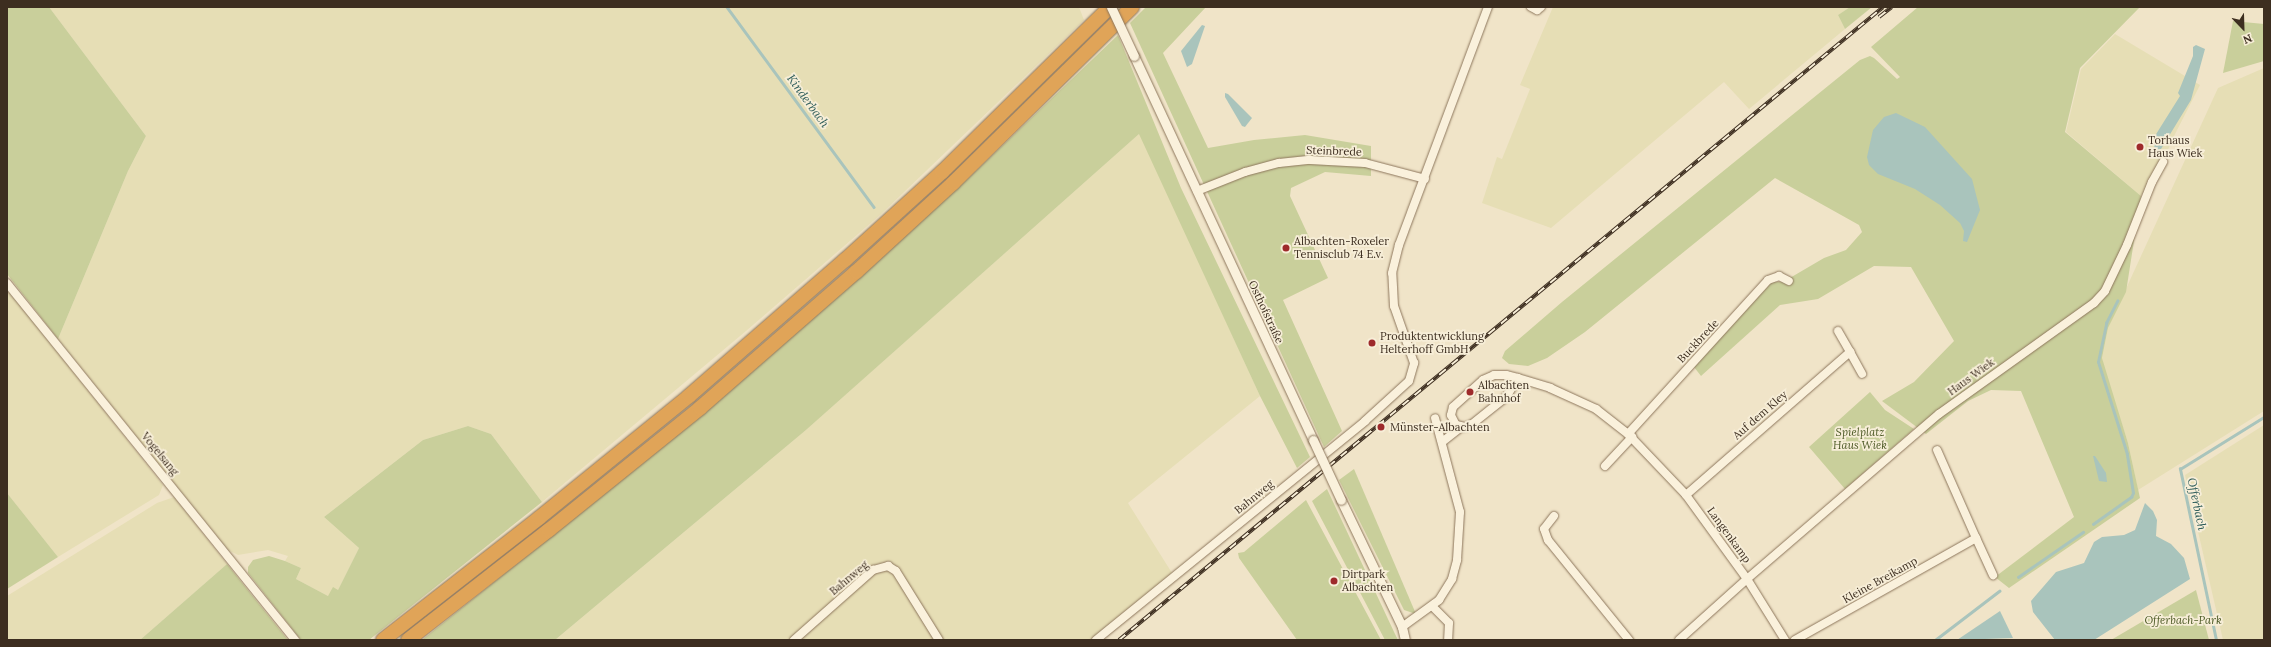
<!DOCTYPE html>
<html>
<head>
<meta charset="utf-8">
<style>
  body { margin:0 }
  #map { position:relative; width:2271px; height:647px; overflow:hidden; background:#f0e4c8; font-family:Lora,serif }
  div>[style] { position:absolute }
  .farmland>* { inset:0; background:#e6deb5 }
  .green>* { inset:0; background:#c9cf9b }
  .water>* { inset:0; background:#a9c4bc }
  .stream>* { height:2.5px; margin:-1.25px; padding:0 1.25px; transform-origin:1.25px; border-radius:1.25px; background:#a9c4bc }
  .roads { filter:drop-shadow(0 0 1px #8d765c) drop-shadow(0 0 1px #8d765c) }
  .minor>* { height:8px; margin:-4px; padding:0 4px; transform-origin:4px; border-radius:4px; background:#faf1dc }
  .tertiary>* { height:9px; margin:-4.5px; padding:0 4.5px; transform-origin:4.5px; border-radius:4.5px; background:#faf1dc }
  .motorway>* { height:14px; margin:-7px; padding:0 7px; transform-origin:7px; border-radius:7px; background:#e0a458 }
  .rail>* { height:4px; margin-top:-2px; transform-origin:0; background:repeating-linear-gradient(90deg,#f7eed8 0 8px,#3d2e20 0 16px); box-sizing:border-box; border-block:1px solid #3d2e20 }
  .bridges { filter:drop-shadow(0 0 1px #8d765c) drop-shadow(0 0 1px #8d765c) }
  .tertiary-bridge>* { height:9px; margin:-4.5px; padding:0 4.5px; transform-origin:4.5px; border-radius:4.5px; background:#faf1dc }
  .dots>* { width:11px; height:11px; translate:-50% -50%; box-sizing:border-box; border:2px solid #f7eed8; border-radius:50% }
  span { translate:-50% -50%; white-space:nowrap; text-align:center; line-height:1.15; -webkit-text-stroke:3.5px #f7eed8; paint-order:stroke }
  .poi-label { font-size:11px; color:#3d2e20 }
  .left { translate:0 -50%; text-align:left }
  .street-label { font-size:11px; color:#3d2e20 }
  .park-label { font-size:11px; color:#4d5a26; font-style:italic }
  .water-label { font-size:12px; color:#2f5d5a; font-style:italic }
  .frame { position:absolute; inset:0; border:8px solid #3d2e20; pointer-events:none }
  .north { position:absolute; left:2223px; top:8px; width:40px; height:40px; -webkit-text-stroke:3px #f7eed8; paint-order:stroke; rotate:157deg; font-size:11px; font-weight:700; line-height:16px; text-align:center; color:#3d2e20 }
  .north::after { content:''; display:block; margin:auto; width:14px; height:18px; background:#3d2e20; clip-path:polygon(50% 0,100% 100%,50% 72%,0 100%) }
</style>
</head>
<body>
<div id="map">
  <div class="farmland">
    <div style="clip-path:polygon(49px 7px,1079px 7px,1084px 20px,880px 215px,746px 331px,542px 502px,491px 434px,468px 426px,423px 440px,324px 517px,359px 548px,338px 590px,328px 596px,296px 579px,301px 568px,285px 561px,288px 556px,268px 550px,238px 555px,228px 550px,58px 339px,128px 171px,146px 136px)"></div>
    <div style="clip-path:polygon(1553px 7px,1850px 7px,1838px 15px,1845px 29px,1749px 109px,1724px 82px,1551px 228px,1482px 203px,1497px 157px,1502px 159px,1530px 89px,1520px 85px)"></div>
    <div style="clip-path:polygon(2115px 34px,2200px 85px,2172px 140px,2163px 162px,2141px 196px,2066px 132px,2081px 69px)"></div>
    <div style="clip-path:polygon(2264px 68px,2264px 411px,2138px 490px,2128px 443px,2104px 369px,2102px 358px,2108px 328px,2218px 88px)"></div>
    <div style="clip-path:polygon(1140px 133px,1260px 396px,1128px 503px,1172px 573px,1091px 640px,942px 640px,895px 566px,889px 561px,872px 568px,789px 640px,555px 640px,806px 430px)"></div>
    <div style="clip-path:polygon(7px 289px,163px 485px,159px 495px,58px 557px,7px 493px)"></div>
    <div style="clip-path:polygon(2264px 425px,2264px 640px,2223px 640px,2185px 475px)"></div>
    <div style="clip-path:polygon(174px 497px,227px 564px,140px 640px,7px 640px,7px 596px,157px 503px)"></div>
    <div style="clip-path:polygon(881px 568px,895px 573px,937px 640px,798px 640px)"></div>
  </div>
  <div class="green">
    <div style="clip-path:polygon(7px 7px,49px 7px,146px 136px,128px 171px,58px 339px,7px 274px)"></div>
    <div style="clip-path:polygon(1146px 7px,1206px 7px,1163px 53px,1208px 148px,1254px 140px,1305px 135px,1371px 146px,1371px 176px,1325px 172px,1291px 188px,1290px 196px,1328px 278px,1283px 300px,1342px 431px,1324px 447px,1130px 23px)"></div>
    <div style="clip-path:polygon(1850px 7px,1872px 7px,1845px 29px,1838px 15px)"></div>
    <div style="clip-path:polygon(1918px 7px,2140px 7px,2080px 68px,2065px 132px,2141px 196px,2126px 292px,2108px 328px,2102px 358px,2128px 443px,2140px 498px,2009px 588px,1995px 577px,2074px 517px,2021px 391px,1991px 390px,1968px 401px,1926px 434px,1882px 401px,1914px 382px,1954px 341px,1911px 267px,1874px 266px,1818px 299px,1780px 305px,1701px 376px,1694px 367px,1772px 282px,1783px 282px,1824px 258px,1846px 250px,1862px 232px,1859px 225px,1775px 178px,1585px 332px,1547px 358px,1528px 366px,1509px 364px,1502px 358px,1505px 351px,1562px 302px,1860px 60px,1870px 56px,1874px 58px,1897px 79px,1900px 77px,1871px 47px)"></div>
    <div style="clip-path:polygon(2233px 21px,2264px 24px,2264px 61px,2223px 73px)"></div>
    <div style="clip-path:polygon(1118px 35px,1181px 188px,1310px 457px,1297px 468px,1260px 396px,1139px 134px,806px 430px,555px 640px,422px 640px,554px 534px,957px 189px)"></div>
    <div style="clip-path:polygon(1870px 392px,1885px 410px,1914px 429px,1845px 489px,1809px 447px)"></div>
    <div style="clip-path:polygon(468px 426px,491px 434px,542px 502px,369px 640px,301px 640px,248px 573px,248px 567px,253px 560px,269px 556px,285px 561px,301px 568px,296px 579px,328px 596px,333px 587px,338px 590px,359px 548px,324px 517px,423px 440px)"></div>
    <div style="clip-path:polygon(1354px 469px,1416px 614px,1404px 610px,1339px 480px)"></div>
    <div style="clip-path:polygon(1327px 489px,1395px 634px,1398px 640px,1385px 640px,1312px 501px)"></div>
    <div style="clip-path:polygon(7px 493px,58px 557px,7px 589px)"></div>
    <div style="clip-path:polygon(1306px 500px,1381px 640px,1297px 640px,1239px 558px,1238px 553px,1244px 552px)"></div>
    <div style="clip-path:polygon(227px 564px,288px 640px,140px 640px)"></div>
    <div style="clip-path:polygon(2196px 590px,2209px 640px,2111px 640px)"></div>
  </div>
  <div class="water">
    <div style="clip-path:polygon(1202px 25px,1205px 26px,1192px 64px,1187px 67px,1181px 51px)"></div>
    <div style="clip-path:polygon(2196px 45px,2205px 49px,2191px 100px,2161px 149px,2155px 150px,2153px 139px,2180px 96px,2178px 93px,2193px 56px,2193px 47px)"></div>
    <div style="clip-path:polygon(1228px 94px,1252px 118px,1245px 127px,1242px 126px,1225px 97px,1225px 93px)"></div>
    <div style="clip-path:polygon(1896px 113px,1925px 127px,1972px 179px,1980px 210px,1967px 242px,1963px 241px,1964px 231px,1960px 223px,1940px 205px,1915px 189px,1878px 174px,1869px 165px,1867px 157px,1873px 130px,1884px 117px)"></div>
    <div style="clip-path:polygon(2093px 456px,2095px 456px,2106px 473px,2107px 482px,2099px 481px)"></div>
    <div style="clip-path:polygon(2145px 503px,2153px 511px,2157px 520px,2156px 536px,2171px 544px,2184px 558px,2190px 579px,2094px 640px,2055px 640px,2033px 612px,2031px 601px,2056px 572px,2084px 563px,2094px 542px,2102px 537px,2124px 535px,2135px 530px)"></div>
    <div style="clip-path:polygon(2000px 611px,2013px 638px,1957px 640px)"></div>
  </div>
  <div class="stream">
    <div style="left:727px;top:7px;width:248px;rotate:53.7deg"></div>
    <div style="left:2093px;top:524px;width:47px;rotate:-35.4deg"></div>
    <div style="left:2131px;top:497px;width:4px;rotate:-63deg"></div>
    <div style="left:2133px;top:493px;width:39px;rotate:-99deg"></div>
    <div style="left:2127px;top:454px;width:96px;rotate:-107.5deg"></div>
    <div style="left:2098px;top:362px;width:40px;rotate:-78deg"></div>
    <div style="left:2106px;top:323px;width:25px;rotate:-63deg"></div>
    <div style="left:2018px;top:577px;width:79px;rotate:-34.7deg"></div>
    <div style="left:1935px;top:640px;width:81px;rotate:-37.4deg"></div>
    <div style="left:2216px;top:640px;width:175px;rotate:-101.9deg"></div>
    <div style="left:2180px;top:469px;width:99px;rotate:-31.8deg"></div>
  </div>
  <div class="roads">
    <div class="minor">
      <div style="left:1531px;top:7px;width:7px;rotate:27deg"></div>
      <div style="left:1537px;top:10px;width:5px;rotate:-37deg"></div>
      <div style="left:1197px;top:191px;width:52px;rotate:-21.6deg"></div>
      <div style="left:1245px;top:172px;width:35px;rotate:-15deg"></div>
      <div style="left:1279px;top:163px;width:31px;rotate:-6deg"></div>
      <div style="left:1310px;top:160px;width:55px;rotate:3.1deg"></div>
      <div style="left:1365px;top:163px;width:62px;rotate:14.9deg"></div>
      <div style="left:7px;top:283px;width:459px;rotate:51.1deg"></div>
      <div style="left:1838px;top:331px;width:24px;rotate:60deg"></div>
      <div style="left:1518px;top:378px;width:22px;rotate:122deg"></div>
      <div style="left:1506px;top:397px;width:43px;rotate:141.5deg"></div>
      <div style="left:1472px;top:424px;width:8px;rotate:157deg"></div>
      <div style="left:1465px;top:427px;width:9px;rotate:-167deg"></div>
      <div style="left:1456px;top:425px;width:11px;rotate:-117deg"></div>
      <div style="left:1451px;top:415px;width:8px;rotate:-76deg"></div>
      <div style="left:1453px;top:407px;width:40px;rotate:-42deg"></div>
      <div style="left:1483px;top:380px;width:12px;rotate:-24deg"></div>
      <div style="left:1494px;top:375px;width:12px"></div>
      <div style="left:1506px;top:375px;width:12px;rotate:14deg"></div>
      <div style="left:1518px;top:378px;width:34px;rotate:17deg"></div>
      <div style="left:1550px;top:388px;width:51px;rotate:24.5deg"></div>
      <div style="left:1596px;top:409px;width:41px;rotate:38deg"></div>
      <div style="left:1628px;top:434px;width:84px;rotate:46.4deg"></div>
      <div style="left:1686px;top:495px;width:104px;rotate:54deg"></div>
      <div style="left:1747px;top:579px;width:91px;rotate:138.1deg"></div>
      <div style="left:1628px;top:434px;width:208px;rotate:-47.7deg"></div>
      <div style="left:1768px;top:280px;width:12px;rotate:-20deg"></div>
      <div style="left:1779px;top:276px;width:11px;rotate:27deg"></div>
      <div style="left:1442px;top:442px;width:23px;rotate:-38deg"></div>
      <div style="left:1605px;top:466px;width:40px;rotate:-47deg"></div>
      <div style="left:1686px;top:495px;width:218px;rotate:-41.1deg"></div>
      <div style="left:1850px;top:352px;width:25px;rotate:61deg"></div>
      <div style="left:1554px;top:516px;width:16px;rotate:128deg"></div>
      <div style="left:1544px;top:529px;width:12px;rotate:70deg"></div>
      <div style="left:1548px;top:540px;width:129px;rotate:51deg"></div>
      <div style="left:1976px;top:538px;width:41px;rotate:65.3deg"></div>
      <div style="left:1432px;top:606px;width:24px;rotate:45deg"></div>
      <div style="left:1449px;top:623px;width:17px;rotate:93deg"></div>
      <div style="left:1402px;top:627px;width:46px;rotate:-36.1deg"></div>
      <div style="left:1439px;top:600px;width:25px;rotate:-58deg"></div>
      <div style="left:1452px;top:579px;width:20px;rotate:-75deg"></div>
      <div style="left:1457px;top:560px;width:48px;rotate:-86.4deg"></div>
      <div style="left:1460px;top:512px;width:97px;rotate:-104.9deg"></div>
      <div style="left:794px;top:640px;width:106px;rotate:-41.5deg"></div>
      <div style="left:873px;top:570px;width:16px;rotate:-15deg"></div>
      <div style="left:888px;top:566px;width:9px;rotate:32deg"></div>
      <div style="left:896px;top:571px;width:81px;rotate:58.1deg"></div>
      <div style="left:1096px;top:640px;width:347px;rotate:-39.1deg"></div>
      <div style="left:1365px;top:421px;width:59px;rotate:-42.3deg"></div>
      <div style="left:1409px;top:381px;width:19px;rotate:-74deg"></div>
      <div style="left:1414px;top:363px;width:60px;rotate:-109.3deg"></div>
      <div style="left:1394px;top:306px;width:33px;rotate:-93deg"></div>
      <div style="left:1392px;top:273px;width:29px;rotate:-76deg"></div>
      <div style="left:1399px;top:245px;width:254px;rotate:-69.5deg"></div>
      <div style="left:1785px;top:640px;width:72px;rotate:-121.9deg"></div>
      <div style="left:1747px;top:579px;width:253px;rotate:-40.7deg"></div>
      <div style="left:1939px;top:414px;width:191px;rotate:-35.6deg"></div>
      <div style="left:2094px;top:303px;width:16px;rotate:-47deg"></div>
      <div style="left:2105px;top:291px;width:51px;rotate:-64.4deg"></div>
      <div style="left:2127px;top:245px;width:68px;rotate:-68.4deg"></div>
      <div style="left:2152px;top:182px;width:23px;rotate:-61deg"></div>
      <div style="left:1795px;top:640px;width:208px;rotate:-29.4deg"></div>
      <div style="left:1976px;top:538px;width:96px;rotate:-113.9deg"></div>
    </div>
    <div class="tertiary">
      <div style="left:1134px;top:56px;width:424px;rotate:65deg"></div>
      <div style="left:1341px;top:500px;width:141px;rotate:64.3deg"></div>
      <div style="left:1402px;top:627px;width:13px;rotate:77deg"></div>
    </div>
    <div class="motorway">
      <div style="left:383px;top:640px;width:198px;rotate:-38deg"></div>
      <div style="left:539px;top:518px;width:193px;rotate:-39.1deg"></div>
      <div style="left:689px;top:396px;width:207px;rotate:-41.1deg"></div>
      <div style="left:845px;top:260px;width:131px;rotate:-42.2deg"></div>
      <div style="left:942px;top:172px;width:235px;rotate:-44.5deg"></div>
      <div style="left:408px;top:640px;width:179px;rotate:-38deg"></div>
      <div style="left:549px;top:530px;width:194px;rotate:-38.9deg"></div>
      <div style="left:700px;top:408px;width:207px;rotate:-41.1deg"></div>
      <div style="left:856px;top:272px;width:132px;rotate:-42.5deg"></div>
      <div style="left:953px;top:183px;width:251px;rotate:-44.5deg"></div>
    </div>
  </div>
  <div class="rail">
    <div style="left:1879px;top:17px;width:16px;rotate:-38deg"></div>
    <div style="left:1119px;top:640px;width:992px;rotate:-39.64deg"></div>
  </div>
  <div class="bridges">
    <div class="tertiary-bridge">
      <div style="left:1111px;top:7px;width:54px;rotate:64.9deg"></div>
      <div style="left:1313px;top:440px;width:66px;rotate:65deg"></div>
    </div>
  </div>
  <div class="dots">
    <div style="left:2140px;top:147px;background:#9e2a2b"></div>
    <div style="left:1286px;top:248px;background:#9e2a2b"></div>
    <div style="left:1372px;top:343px;background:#9e2a2b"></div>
    <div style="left:1470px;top:392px;background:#9e2a2b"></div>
    <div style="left:1381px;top:427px;background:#9e2a2b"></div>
    <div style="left:1334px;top:581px;background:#9e2a2b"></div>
  </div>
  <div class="poi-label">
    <span class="left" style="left:2148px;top:147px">Torhaus<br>Haus Wiek</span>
    <span class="left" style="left:1294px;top:248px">Albachten-Roxeler<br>Tennisclub 74 E.v.</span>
    <span class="left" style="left:1380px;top:343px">Produktentwicklung<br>Helterhoff GmbH</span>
    <span class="left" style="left:1478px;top:392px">Albachten<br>Bahnhof</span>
    <span class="left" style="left:1390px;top:427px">Münster-Albachten</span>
    <span class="left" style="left:1342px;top:581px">Dirtpark<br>Albachten</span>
  </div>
  <div class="street-label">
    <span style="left:1334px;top:151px;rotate:2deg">Steinbrede</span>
    <span style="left:1266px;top:312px;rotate:65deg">Osthofstraße</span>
    <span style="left:1698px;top:341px;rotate:-47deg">Buckbrede</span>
    <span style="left:1971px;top:377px;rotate:-36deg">Haus Wiek</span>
    <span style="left:1760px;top:415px;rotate:-41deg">Auf dem Kley</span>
    <span style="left:160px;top:454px;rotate:51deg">Vogelsang</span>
    <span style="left:1254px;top:497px;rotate:-39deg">Bahnweg</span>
    <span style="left:1729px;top:535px;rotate:54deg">Langenkamp</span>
    <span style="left:849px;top:578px;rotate:-40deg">Bahnweg</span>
    <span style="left:1880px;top:580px;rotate:-29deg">Kleine Breikamp</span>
  </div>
  <div class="park-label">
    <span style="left:1860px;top:439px">Spielplatz<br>Haus Wiek</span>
    <span style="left:2183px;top:620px">Offerbach-Park</span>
  </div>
  <div class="water-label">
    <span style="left:808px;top:101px;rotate:54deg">Kinderbach</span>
    <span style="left:2197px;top:504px;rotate:78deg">Offerbach</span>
  </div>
  <div class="frame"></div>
  <div class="north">N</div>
</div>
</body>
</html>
